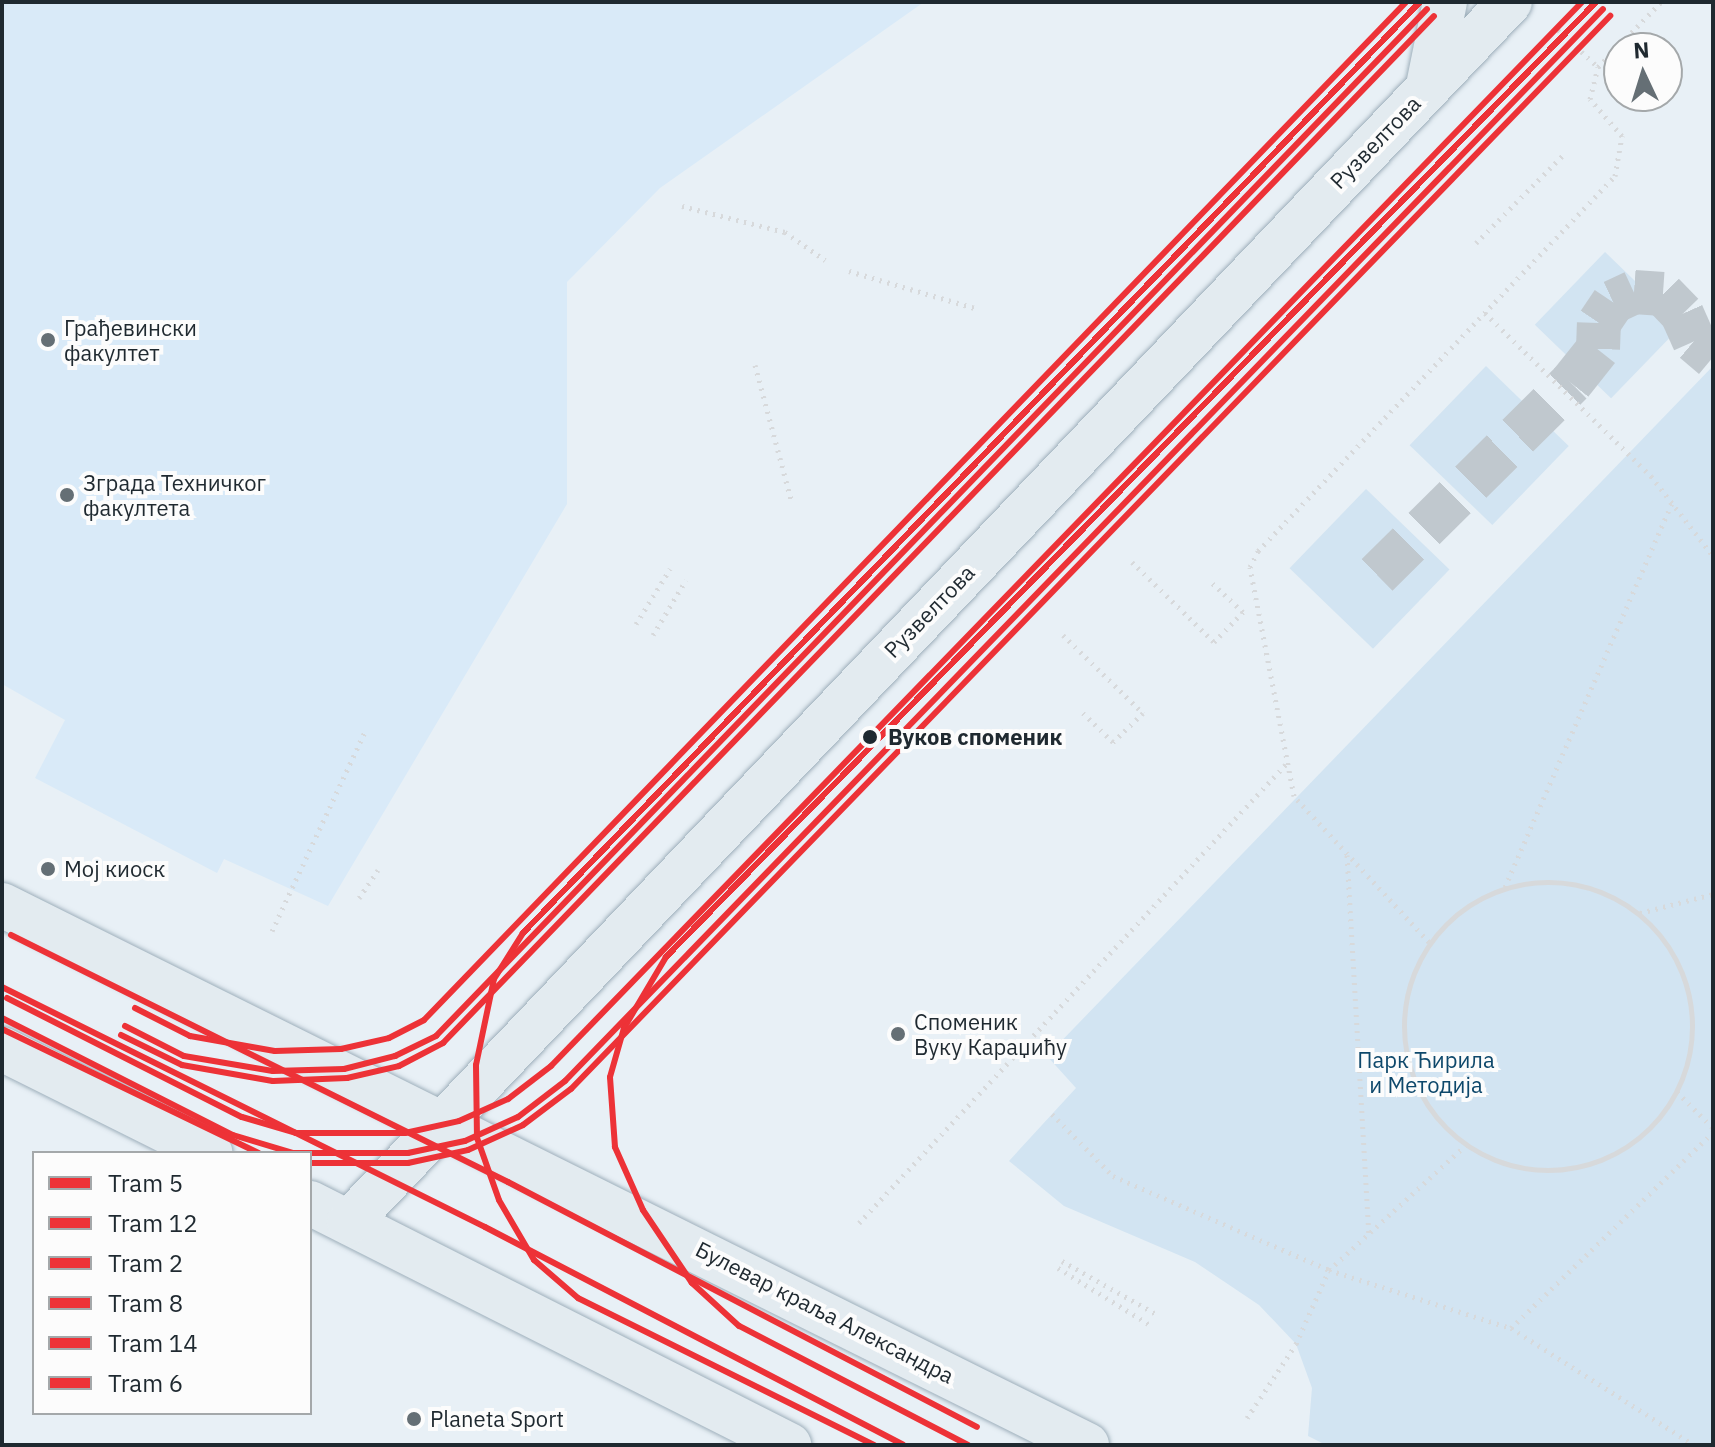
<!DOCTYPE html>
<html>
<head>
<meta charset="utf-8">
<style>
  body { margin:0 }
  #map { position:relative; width:1715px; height:1447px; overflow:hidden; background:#e8f0f6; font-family:"IBM Plex Sans",sans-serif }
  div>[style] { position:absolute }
  .built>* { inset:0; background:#d9eaf8 }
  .green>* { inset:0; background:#d2e4f2; transform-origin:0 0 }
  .minor-tunnel>* { height:44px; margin-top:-22px; transform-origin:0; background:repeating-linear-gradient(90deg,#c0c8ce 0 44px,transparent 0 66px) }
  .path>* { height:5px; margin-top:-2.5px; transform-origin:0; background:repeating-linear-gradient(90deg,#d7d9db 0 2px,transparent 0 8px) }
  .path>.ring { margin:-2.5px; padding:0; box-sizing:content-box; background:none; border:5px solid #d7d9db; border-radius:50% }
  .roads { filter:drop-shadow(0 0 2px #9eafbb) drop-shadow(0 0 2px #9eafbb) }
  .major>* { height:44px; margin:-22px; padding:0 22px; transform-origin:22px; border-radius:22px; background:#e3ebf0 }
  .tram-1>* { height:6px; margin:-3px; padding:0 3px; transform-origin:3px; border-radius:3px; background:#ed3237 }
  .tram-2>* { height:6px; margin:-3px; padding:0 3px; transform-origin:3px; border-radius:3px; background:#ed3237 }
  .tram-3>* { height:6px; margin:-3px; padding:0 3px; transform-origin:3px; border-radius:3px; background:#ed3237 }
  .tram-4>* { height:6px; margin:-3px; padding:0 3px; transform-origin:3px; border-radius:3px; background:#ed3237 }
  .tram-5>* { height:6px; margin:-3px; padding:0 3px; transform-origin:3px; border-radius:3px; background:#ed3237 }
  .tram-6>* { height:6px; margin:-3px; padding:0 3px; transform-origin:3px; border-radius:3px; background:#ed3237 }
  .dots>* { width:22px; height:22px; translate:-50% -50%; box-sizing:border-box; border:4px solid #fcfcfc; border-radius:50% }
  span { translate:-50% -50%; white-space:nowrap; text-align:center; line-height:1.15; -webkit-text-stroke:8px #fcfcfc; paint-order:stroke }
  .street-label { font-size:22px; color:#1f2930 }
  .poi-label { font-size:22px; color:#1f2930 }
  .left { translate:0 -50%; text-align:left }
  .stop-label { font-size:22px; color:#1f2930; font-weight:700 }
  .park-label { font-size:22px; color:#0e486b }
  .frame { position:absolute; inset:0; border:4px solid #1f2930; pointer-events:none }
  .legend { position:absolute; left:32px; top:1151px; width:280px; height:264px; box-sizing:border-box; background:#fcfcfc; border:2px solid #a4a8aa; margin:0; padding:10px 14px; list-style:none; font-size:24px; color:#1f2930 }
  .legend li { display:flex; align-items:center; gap:16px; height:40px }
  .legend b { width:40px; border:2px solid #a4a8aa }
  .north { position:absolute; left:1603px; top:32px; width:80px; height:80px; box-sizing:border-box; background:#fcfcfc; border:2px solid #a4a8aa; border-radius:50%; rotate:356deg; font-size:22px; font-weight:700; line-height:32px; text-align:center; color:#1f2930 }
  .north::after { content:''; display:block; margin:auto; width:28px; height:36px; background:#656f75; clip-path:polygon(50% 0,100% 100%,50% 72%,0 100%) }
</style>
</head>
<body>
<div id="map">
  <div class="built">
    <div style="clip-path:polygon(2px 2px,924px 2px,660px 188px,567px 282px,567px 504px,328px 906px,224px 859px,217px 873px,35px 778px,65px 720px,2px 684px)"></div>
  </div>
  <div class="green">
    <div style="left:1605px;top:252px;width:106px;height:101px;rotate:44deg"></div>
    <div style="left:1486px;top:366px;width:115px;height:110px;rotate:44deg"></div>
    <div style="clip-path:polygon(1713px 366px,1713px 1445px,1326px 1445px,1308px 1436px,1312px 1388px,1296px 1344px,1259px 1305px,1195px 1262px,1064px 1206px,1009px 1161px,1076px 1088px,1047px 1056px)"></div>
    <div style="left:1366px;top:489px;width:116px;height:110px;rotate:44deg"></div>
  </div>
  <div class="minor-tunnel">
    <div style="left:1377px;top:575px;width:273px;rotate:-44.7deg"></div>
    <div style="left:1571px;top:383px;width:43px;rotate:-51.5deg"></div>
    <div style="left:1598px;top:349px;width:26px;rotate:-88deg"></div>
    <div style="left:1599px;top:323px;width:25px;rotate:-56deg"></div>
    <div style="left:1613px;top:302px;width:23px;rotate:-25deg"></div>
    <div style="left:1634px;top:292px;width:29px;rotate:4deg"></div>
    <div style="left:1663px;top:294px;width:28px;rotate:46deg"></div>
    <div style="left:1682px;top:314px;width:30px;rotate:66deg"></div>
    <div style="left:1694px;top:341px;width:25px;rotate:40deg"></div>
  </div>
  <div class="path">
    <div style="left:1558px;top:30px;width:54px;rotate:42.8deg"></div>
    <div style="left:1598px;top:67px;width:91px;rotate:-45.9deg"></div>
    <div style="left:682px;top:206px;width:106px;rotate:14.2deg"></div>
    <div style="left:785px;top:232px;width:49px;rotate:35deg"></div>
    <div style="left:1476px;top:243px;width:125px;rotate:-45.3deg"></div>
    <div style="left:849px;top:271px;width:131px;rotate:16.4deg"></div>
    <div style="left:1485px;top:313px;width:233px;rotate:44.5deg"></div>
    <div style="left:1651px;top:476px;width:101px;rotate:52.2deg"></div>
    <div style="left:755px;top:365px;width:139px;rotate:75deg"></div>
    <div style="left:1132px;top:562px;width:115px;rotate:44.3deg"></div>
    <div style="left:1214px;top:642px;width:42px;rotate:-46deg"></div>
    <div style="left:1243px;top:612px;width:47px;rotate:-136.7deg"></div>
    <div style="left:636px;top:624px;width:65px;rotate:-58.3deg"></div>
    <div style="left:653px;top:635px;width:64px;rotate:-59deg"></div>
    <div style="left:1063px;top:635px;width:112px;rotate:44.3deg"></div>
    <div style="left:1143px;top:713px;width:42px;rotate:136deg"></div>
    <div style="left:1113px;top:742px;width:46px;rotate:-135.9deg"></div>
    <div style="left:1347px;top:855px;width:379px;rotate:86.7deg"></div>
    <div class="ring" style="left:1404px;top:882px;width:283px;height:283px"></div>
    <div style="left:1505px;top:887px;width:419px;rotate:-66.5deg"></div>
    <div style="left:359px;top:898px;width:34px;rotate:-56deg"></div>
    <div style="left:1640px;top:913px;width:75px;rotate:-14.6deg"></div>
    <div style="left:272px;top:931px;width:220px;rotate:-65deg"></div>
    <div style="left:1429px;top:942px;width:199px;rotate:-132.8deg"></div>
    <div style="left:1294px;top:796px;width:233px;rotate:-100.9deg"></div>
    <div style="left:1250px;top:567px;width:18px;rotate:-63deg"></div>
    <div style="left:1258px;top:551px;width:518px;rotate:-46.41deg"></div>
    <div style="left:1615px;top:176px;width:41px;rotate:-80.1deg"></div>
    <div style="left:1622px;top:136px;width:49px;rotate:-130.9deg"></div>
    <div style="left:1590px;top:99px;width:33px;rotate:-76deg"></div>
    <div style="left:1677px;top:1092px;width:51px;rotate:45deg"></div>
    <div style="left:1052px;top:1114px;width:87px;rotate:45.5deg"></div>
    <div style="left:1113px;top:1176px;width:236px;rotate:23.5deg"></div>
    <div style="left:1329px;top:1270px;width:191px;rotate:17.7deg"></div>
    <div style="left:1511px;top:1328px;width:217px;rotate:32.6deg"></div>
    <div style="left:859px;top:1223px;width:628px;rotate:-47.06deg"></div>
    <div style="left:1062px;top:1261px;width:110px;rotate:29.4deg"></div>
    <div style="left:1058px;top:1268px;width:110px;rotate:31.7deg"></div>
    <div style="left:1511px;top:1328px;width:281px;rotate:-44.1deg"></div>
    <div style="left:1247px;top:1418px;width:89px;rotate:-56.5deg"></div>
    <div style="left:1296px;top:1344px;width:81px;rotate:-66deg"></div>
    <div style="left:1329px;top:1270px;width:185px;rotate:-42.4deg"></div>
  </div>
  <div class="roads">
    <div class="major">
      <div style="left:1428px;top:86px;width:86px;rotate:-78.6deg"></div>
      <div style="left:2px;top:905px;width:1212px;rotate:26.46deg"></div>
      <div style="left:2px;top:1049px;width:233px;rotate:26.5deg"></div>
      <div style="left:310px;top:1203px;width:537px;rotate:26.8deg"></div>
      <div style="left:349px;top:1222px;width:1684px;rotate:-46.42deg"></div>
    </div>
  </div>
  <div class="tram-1">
    <div style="left:874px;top:1445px;width:330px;rotate:-153.6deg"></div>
    <div style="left:578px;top:1298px;width:58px;rotate:-139.2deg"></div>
    <div style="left:534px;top:1260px;width:69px;rotate:-120.3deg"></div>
    <div style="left:499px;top:1200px;width:66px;rotate:-109.5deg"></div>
    <div style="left:477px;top:1138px;width:73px;rotate:-90.8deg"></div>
    <div style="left:476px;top:1065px;width:88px;rotate:-78.2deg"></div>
    <div style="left:494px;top:979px;width:54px;rotate:-57.8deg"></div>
    <div style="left:523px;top:933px;width:1293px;rotate:-46.07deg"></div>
    <div style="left:968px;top:1445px;width:258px;rotate:-152.5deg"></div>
    <div style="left:739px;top:1326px;width:64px;rotate:-137.5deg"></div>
    <div style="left:692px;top:1283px;width:88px;rotate:-123.9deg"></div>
    <div style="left:643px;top:1210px;width:69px;rotate:-114deg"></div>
    <div style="left:615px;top:1147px;width:70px;rotate:-94.1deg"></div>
    <div style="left:610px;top:1077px;width:51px;rotate:-74.1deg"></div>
    <div style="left:624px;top:1028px;width:82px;rotate:-59.4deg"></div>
    <div style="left:666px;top:957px;width:1333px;rotate:-45.76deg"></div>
  </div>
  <div class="tram-2">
    <div style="left:2px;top:1018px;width:259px;rotate:26.9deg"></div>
    <div style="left:233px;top:1135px;width:63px;rotate:16.7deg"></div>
    <div style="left:293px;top:1153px;width:115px"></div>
    <div style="left:408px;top:1153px;width:58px;rotate:-11.9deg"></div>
    <div style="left:465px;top:1141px;width:58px;rotate:-24.4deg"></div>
    <div style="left:518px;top:1117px;width:59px;rotate:-37.5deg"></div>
    <div style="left:565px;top:1081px;width:1492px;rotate:-45.92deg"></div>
    <div style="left:125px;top:1026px;width:66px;rotate:27deg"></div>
    <div style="left:184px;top:1056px;width:90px;rotate:9.6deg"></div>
    <div style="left:273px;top:1071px;width:71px;rotate:-1.6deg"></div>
    <div style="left:344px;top:1069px;width:53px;rotate:-14.3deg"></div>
    <div style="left:395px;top:1056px;width:46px;rotate:-26deg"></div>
    <div style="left:436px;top:1036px;width:1427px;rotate:-46.02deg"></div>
  </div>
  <div class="tram-3">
    <div style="left:7px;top:998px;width:263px;rotate:26.9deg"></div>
    <div style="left:242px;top:1117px;width:56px;rotate:16.5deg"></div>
    <div style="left:296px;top:1133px;width:109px"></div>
    <div style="left:405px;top:1133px;width:55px;rotate:-12.5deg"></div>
    <div style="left:459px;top:1121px;width:54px;rotate:-24.2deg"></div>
    <div style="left:508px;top:1099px;width:54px;rotate:-37.5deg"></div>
    <div style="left:551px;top:1066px;width:1482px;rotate:-45.9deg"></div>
    <div style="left:135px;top:1008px;width:62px;rotate:27deg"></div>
    <div style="left:190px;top:1036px;width:86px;rotate:10deg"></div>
    <div style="left:275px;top:1051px;width:66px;rotate:-1.7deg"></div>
    <div style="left:341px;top:1049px;width:49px;rotate:-12.9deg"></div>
    <div style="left:389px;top:1038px;width:39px;rotate:-27deg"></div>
    <div style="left:424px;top:1020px;width:1414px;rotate:-46.03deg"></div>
  </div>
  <div class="tram-4">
    <div style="left:2px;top:1029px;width:285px;rotate:25.8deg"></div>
    <div style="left:121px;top:1035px;width:68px;rotate:26.2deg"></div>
    <div style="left:182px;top:1065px;width:92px;rotate:10deg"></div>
    <div style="left:273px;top:1081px;width:74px;rotate:-2.3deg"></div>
    <div style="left:347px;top:1078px;width:53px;rotate:-13deg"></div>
    <div style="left:399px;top:1066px;width:50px;rotate:-27.6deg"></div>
    <div style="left:443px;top:1043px;width:1427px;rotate:-46.02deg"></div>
    <div style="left:310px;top:1163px;width:98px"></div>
    <div style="left:408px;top:1163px;width:61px;rotate:-12.2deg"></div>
    <div style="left:468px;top:1150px;width:60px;rotate:-24.4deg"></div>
    <div style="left:523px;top:1125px;width:60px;rotate:-36.9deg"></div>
    <div style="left:571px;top:1089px;width:1494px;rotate:-45.92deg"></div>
  </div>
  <div class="tram-5">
    <div style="left:11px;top:935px;width:555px;rotate:26.43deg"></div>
    <div style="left:508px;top:1182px;width:529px;rotate:27.58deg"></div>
  </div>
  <div class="tram-6">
    <div style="left:2px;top:987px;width:539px;rotate:26.42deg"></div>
    <div style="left:485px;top:1227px;width:471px;rotate:27.5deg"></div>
  </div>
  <div class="dots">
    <div style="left:48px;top:340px;background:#656f75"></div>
    <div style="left:67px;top:495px;background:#656f75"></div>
    <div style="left:870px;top:737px;background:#1f2930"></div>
    <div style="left:48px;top:869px;background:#656f75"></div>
    <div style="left:898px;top:1034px;background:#656f75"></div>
    <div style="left:414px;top:1419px;background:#656f75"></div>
  </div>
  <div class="street-label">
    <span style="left:1375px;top:142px;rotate:-46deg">Рузвелтова</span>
    <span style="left:929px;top:611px;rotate:-46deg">Рузвелтова</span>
    <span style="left:825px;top:1312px;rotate:27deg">Булевар краља Александра</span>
  </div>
  <div class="poi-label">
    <span class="left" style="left:64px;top:340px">Грађевински<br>факултет</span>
    <span class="left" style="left:83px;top:495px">Зграда Техничког<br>факултета</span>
    <span class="left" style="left:64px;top:869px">Мој киоск</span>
    <span class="left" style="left:914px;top:1034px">Споменик<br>Вуку Караџићу</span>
    <span class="left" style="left:430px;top:1419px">Planeta Sport</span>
  </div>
  <div class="stop-label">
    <span class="left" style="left:888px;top:737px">Вуков споменик</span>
  </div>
  <div class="park-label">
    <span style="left:1426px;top:1072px">Парк Ћирила<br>и Методија</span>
  </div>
  <div class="frame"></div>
  <ul class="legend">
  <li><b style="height:10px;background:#ed3237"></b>Tram 5</li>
  <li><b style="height:10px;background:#ed3237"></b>Tram 12</li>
  <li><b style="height:10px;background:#ed3237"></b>Tram 2</li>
  <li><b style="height:10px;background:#ed3237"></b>Tram 8</li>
  <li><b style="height:10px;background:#ed3237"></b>Tram 14</li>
  <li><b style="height:10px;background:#ed3237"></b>Tram 6</li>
  </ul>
  <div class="north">N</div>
</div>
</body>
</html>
